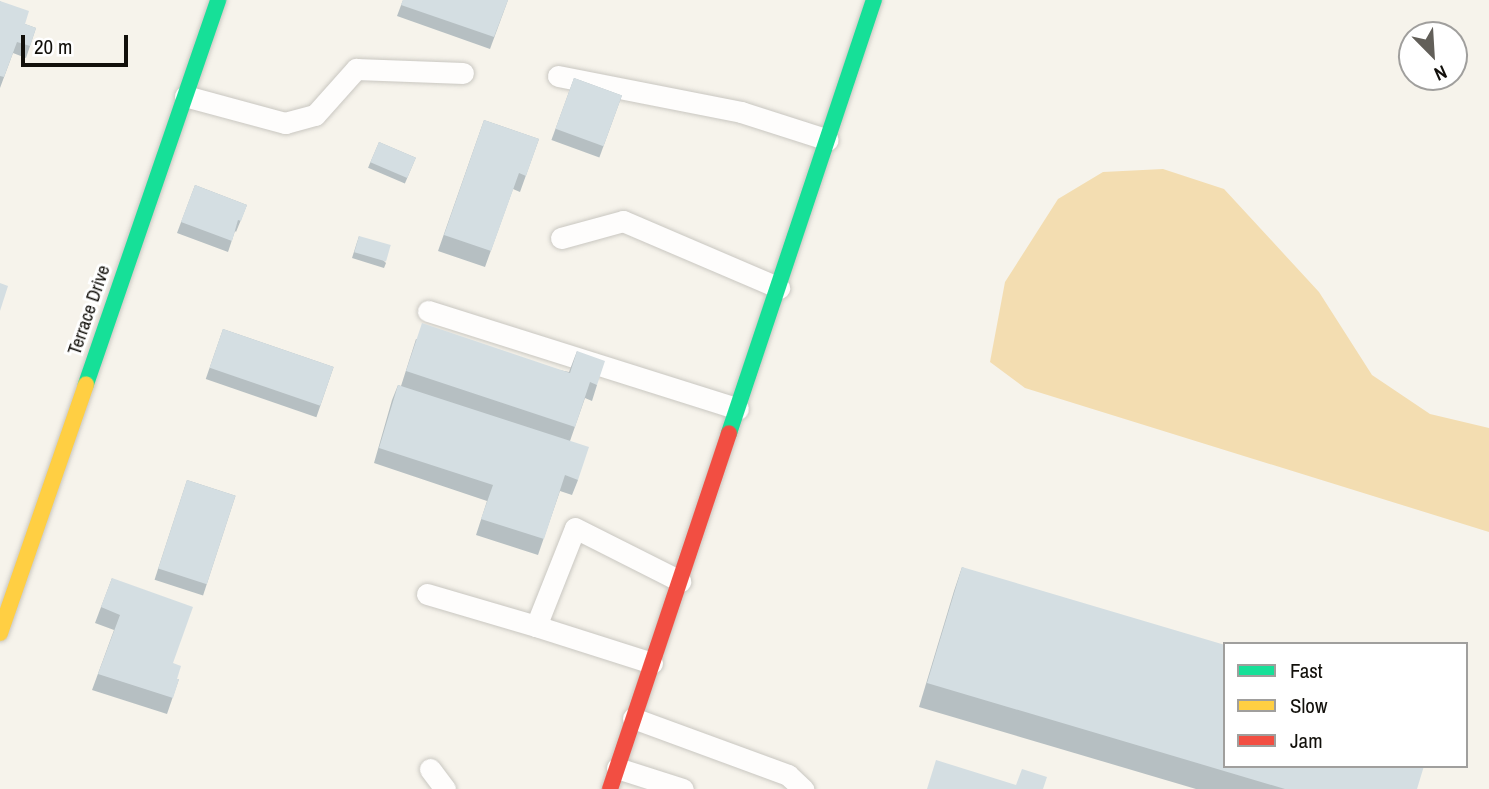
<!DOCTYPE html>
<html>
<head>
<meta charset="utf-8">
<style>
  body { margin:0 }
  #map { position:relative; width:1489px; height:789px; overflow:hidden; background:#f6f3eb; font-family:"Archivo Narrow",sans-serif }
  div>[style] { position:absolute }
  .water>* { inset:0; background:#f3ddb1 }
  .roads { filter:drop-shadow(0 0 2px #c9c7c1) drop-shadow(0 0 2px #c9c7c1) }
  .lane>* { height:21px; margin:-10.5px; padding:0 10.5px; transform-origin:10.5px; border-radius:10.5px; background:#fefdfc }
  .fast>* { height:16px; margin:-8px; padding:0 8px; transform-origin:8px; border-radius:8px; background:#16e098 }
  .slow>* { height:16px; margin:-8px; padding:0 8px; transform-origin:8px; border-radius:8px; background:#ffcf43 }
  .jam>* { height:16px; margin:-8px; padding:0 8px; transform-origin:8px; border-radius:8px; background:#f24e42 }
  .wall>* { inset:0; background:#b6bfc2; transform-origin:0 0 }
  .building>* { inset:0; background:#d4dee2; transform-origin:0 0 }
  span { translate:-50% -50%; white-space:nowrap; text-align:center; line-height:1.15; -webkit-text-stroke:6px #fff; paint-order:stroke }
  .street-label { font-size:19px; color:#12100b }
  .legend { position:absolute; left:1223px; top:642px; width:245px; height:126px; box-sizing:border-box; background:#fff; border:2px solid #a09f9d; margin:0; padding:9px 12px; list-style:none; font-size:21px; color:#12100b }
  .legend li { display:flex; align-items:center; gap:14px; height:35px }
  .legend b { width:35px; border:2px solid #a09f9d }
  .north { position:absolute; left:1398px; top:21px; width:70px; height:70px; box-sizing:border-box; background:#fff; border:2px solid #a09f9d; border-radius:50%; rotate:156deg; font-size:19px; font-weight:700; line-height:28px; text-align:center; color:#12100b }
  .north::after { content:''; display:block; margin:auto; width:24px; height:32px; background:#625f59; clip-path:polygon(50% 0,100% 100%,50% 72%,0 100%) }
  .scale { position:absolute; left:21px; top:35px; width:107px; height:32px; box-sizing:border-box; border:4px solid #12100b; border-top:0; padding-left:9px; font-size:21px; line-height:24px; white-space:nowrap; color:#12100b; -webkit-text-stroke:5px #fff; paint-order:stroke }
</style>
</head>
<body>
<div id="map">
  <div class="water">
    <div style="clip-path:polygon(1163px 169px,1224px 189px,1319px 292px,1372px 375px,1430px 414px,1489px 428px,1489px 532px,1025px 388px,990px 362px,1005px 282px,1058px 199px,1103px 172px)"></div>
  </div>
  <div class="roads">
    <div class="lane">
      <div style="left:558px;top:76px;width:187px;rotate:11.1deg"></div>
      <div style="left:741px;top:112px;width:91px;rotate:17.8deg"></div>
      <div style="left:185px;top:96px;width:104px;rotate:15.1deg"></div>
      <div style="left:285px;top:123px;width:31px;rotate:-15deg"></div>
      <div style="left:315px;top:115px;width:62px;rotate:-48.3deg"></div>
      <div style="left:356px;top:69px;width:107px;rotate:2.1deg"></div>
      <div style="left:561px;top:238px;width:64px;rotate:-15.3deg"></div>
      <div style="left:623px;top:221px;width:170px;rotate:23.2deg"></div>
      <div style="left:428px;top:311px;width:325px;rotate:17.5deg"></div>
      <div style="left:427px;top:594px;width:114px;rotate:16.4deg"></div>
      <div style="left:652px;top:663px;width:122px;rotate:-162.3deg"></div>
      <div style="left:536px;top:626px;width:105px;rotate:-68.3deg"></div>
      <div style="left:575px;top:528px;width:118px;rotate:26.8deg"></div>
      <div style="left:633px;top:718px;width:165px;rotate:20.2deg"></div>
      <div style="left:788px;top:775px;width:21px;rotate:43deg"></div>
      <div style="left:617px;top:768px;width:69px;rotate:17.7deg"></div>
      <div style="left:430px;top:769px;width:25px;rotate:53deg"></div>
    </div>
    <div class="fast">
      <div style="left:86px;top:384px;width:406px;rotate:-71deg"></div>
      <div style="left:729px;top:433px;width:457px;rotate:-71.5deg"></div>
    </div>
    <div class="slow">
      <div style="left:0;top:633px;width:263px;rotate:-70.9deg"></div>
    </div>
    <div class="jam">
      <div style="left:610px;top:789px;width:375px;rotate:-71.5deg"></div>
    </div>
  </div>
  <div class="wall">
    <div style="clip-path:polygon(403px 0,508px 0,490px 49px,397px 16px)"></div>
    <div style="clip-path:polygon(0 1px,25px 24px,36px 28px,26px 58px,13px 53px,0 88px)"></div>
    <div style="left:574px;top:78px;width:51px;height:66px;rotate:20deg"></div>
    <div style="clip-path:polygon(484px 120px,539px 139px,520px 192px,513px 189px,485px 267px,438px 251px)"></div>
    <div style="left:379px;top:142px;width:40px;height:28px;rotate:23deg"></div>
    <div style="clip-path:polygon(195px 185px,247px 205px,236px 232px,235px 231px,228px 252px,177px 233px)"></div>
    <div style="clip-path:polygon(359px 236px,386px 263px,384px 268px,352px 258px)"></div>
    <div style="left:223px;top:329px;width:117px;height:53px;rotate:19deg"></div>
    <div style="clip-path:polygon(416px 339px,569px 372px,577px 351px,597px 385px,592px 401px,585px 398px,570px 441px,578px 480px,572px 495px,560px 491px,538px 555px,476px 535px,487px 501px,374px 463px,392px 400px,398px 385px,401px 386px)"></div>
    <div style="left:187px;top:480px;width:51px;height:105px;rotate:18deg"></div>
    <div style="clip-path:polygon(962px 567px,1417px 789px,1196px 789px,919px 707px,954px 591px)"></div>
    <div style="clip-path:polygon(112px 578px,173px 663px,177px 679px,179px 679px,167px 714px,92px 690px,114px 630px,95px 623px)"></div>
  </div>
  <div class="building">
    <div style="clip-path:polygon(403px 0,508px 0,494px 37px,401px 5px)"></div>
    <div style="clip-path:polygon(0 1px,29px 11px,25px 24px,36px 28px,30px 46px,17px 42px,4px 77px,0 76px)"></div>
    <div style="left:574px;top:78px;width:51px;height:54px;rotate:20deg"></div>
    <div style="clip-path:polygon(484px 120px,539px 139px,526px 176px,519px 173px,491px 251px,444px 235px)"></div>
    <div style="left:379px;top:142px;width:40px;height:22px;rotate:23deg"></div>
    <div style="clip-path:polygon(195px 185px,247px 205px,241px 221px,238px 220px,232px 241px,181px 222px)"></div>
    <div style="left:359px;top:236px;width:33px;height:17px;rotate:16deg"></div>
    <div style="clip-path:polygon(0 283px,8px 286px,0 311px)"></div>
    <div style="clip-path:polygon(422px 323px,570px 373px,577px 351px,605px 361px,597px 385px,590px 382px,575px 427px,406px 371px)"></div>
    <div style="left:223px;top:329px;width:117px;height:41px;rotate:19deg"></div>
    <div style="clip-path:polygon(398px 385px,589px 447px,578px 480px,565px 475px,544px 539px,481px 519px,493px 485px,379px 448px)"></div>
    <div style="left:187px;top:480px;width:51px;height:93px;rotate:18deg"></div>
    <div style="clip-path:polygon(962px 567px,1225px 645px,1225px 766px,1424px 766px,1417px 789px,1285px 789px,927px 683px)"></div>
    <div style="clip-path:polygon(112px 578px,193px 607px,173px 663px,181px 666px,177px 679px,179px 679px,173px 698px,98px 674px,120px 615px,101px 607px)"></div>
    <div style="clip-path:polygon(936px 760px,1016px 785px,1022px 769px,1047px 777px,1043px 789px,927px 789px)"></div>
  </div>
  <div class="street-label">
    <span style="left:89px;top:310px;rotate:-71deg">Terrace Drive</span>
  </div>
  <ul class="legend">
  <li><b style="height:9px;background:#16e098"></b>Fast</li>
  <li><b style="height:9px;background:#ffcf43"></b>Slow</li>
  <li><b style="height:9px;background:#f24e42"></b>Jam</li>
  </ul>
  <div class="north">N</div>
  <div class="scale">20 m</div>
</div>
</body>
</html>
